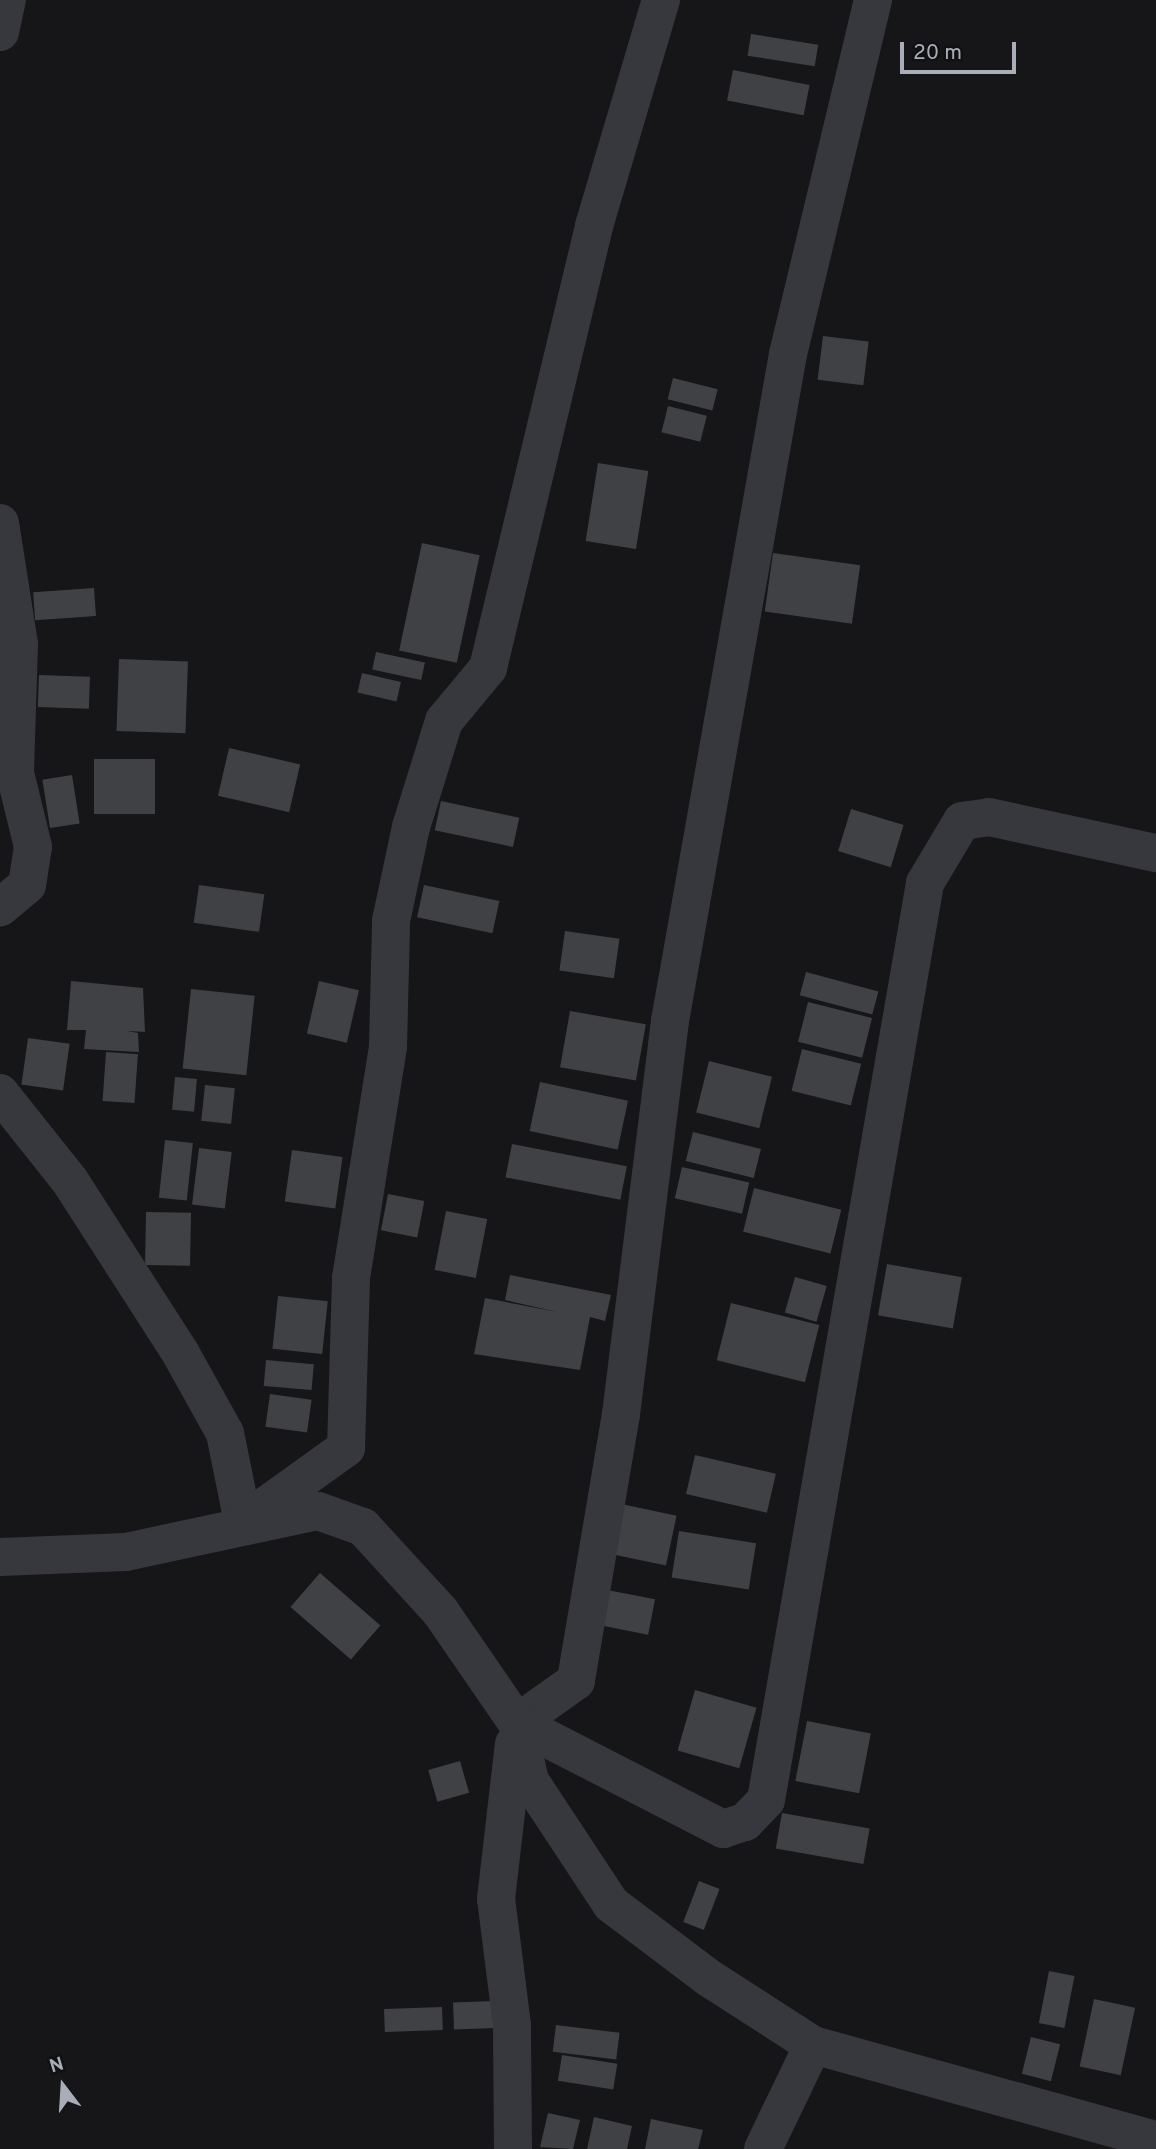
<!DOCTYPE html>
<html>
<head>
<meta charset="utf-8">
<style>
  body { margin:0 }
  #map { position:relative; width:1156px; height:2149px; overflow:hidden; background:#161618; font-family:Overpass,sans-serif }
  div>[style] { position:absolute }
  .building>* { inset:0; background:#404145; transform-origin:0 0 }
  .street>* { height:38px; margin:-19px; padding:0 19px; transform-origin:19px; border-radius:19px; background:#37383d }
  span { translate:-50% -50%; white-space:nowrap; text-align:center; line-height:1.15; -webkit-text-stroke:5px #111113; paint-order:stroke }
  .north { position:absolute; left:28px; top:2051px; width:70px; height:70px; -webkit-text-stroke:5px #111113; paint-order:stroke; rotate:343deg; font-size:19px; font-weight:700; line-height:28px; text-align:center; color:#a8adb8 }
  .north::after { content:''; display:block; margin:auto; width:24px; height:32px; background:#a8adb8; clip-path:polygon(50% 0,100% 100%,50% 72%,0 100%) }
  .scale { position:absolute; left:900px; top:42px; width:116px; height:32px; box-sizing:border-box; border:4px solid #a8adb8; border-top:0; padding-left:9px; font-size:21px; line-height:24px; white-space:nowrap; color:#a8adb8; -webkit-text-stroke:5px #111113; paint-order:stroke }
</style>
</head>
<body>
<div id="map">
  <div class="building">
    <div style="left:751px;top:34px;width:68px;height:22px;rotate:9deg"></div>
    <div style="left:733px;top:70px;width:78px;height:31px;rotate:11deg"></div>
    <div style="left:823px;top:336px;width:46px;height:44px;rotate:7deg"></div>
    <div style="left:673px;top:378px;width:46px;height:22px;rotate:14deg"></div>
    <div style="left:668px;top:406px;width:40px;height:27px;rotate:14deg"></div>
    <div style="left:598px;top:463px;width:51px;height:79px;rotate:9deg"></div>
    <div style="left:422px;top:543px;width:59px;height:110px;rotate:12deg"></div>
    <div style="left:773px;top:553px;width:88px;height:59px;rotate:8deg"></div>
    <div style="left:94px;top:588px;width:28px;height:61px;rotate:86deg"></div>
    <div style="left:376px;top:652px;width:50px;height:18px;rotate:12deg"></div>
    <div style="left:119px;top:659px;width:69px;height:72px;rotate:2deg"></div>
    <div style="left:362px;top:673px;width:40px;height:20px;rotate:13deg"></div>
    <div style="left:39px;top:675px;width:51px;height:32px;rotate:2deg"></div>
    <div style="left:229px;top:748px;width:73px;height:49px;rotate:13deg"></div>
    <div style="left:94px;top:759px;width:61px;height:55px"></div>
    <div style="left:72px;top:775px;width:49px;height:30px;rotate:81deg"></div>
    <div style="left:441px;top:801px;width:80px;height:30px;rotate:12deg"></div>
    <div style="left:851px;top:809px;width:55px;height:44px;rotate:17deg"></div>
    <div style="left:199px;top:885px;width:66px;height:38px;rotate:8deg"></div>
    <div style="left:424px;top:885px;width:77px;height:33px;rotate:12deg"></div>
    <div style="left:565px;top:931px;width:55px;height:40px;rotate:8deg"></div>
    <div style="left:806px;top:972px;width:75px;height:24px;rotate:15deg"></div>
    <div style="clip-path:polygon(71px 981px,143px 988px,145px 1032px,127px 1031px,138px 1033px,139px 1052px,84px 1049px,86px 1030px,67px 1030px)"></div>
    <div style="left:319px;top:981px;width:41px;height:54px;rotate:13deg"></div>
    <div style="left:191px;top:989px;width:64px;height:80px;rotate:6deg"></div>
    <div style="left:808px;top:1002px;width:66px;height:41px;rotate:14deg"></div>
    <div style="left:570px;top:1011px;width:77px;height:57px;rotate:10deg"></div>
    <div style="left:28px;top:1038px;width:42px;height:47px;rotate:8deg"></div>
    <div style="left:802px;top:1049px;width:61px;height:43px;rotate:14deg"></div>
    <div style="left:106px;top:1052px;width:32px;height:49px;rotate:4deg"></div>
    <div style="left:709px;top:1061px;width:65px;height:53px;rotate:14deg"></div>
    <div style="left:175px;top:1077px;width:22px;height:33px;rotate:5deg"></div>
    <div style="left:540px;top:1082px;width:90px;height:50px;rotate:12deg"></div>
    <div style="left:205px;top:1085px;width:30px;height:36px;rotate:6deg"></div>
    <div style="left:693px;top:1132px;width:70px;height:30px;rotate:14deg"></div>
    <div style="left:165px;top:1140px;width:28px;height:58px;rotate:6deg"></div>
    <div style="left:512px;top:1144px;width:117px;height:34px;rotate:11deg"></div>
    <div style="left:199px;top:1148px;width:33px;height:57px;rotate:7deg"></div>
    <div style="left:292px;top:1150px;width:51px;height:52px;rotate:8deg"></div>
    <div style="left:682px;top:1167px;width:69px;height:32px;rotate:13deg"></div>
    <div style="left:754px;top:1188px;width:90px;height:45px;rotate:14deg"></div>
    <div style="left:388px;top:1194px;width:37px;height:37px;rotate:11deg"></div>
    <div style="left:446px;top:1211px;width:42px;height:60px;rotate:11deg"></div>
    <div style="left:146px;top:1212px;width:45px;height:53px;rotate:1deg"></div>
    <div style="left:887px;top:1264px;width:76px;height:52px;rotate:10deg"></div>
    <div style="clip-path:polygon(510px 1275px,611px 1295px,605px 1321px,590px 1317px,580px 1370px,474px 1354px,485px 1298px,557px 1312px,505px 1300px)"></div>
    <div style="left:795px;top:1277px;width:33px;height:37px;rotate:16deg"></div>
    <div style="left:278px;top:1296px;width:50px;height:53px;rotate:6deg"></div>
    <div style="left:731px;top:1303px;width:91px;height:59px;rotate:14deg"></div>
    <div style="left:266px;top:1360px;width:48px;height:26px;rotate:5deg"></div>
    <div style="left:270px;top:1394px;width:42px;height:33px;rotate:8deg"></div>
    <div style="left:695px;top:1455px;width:83px;height:40px;rotate:13deg"></div>
    <div style="left:612px;top:1502px;width:66px;height:51px;rotate:12deg"></div>
    <div style="left:679px;top:1531px;width:78px;height:47px;rotate:9deg"></div>
    <div style="left:320px;top:1573px;width:80px;height:45px;rotate:41deg"></div>
    <div style="left:602px;top:1589px;width:54px;height:36px;rotate:11deg"></div>
    <div style="left:695px;top:1690px;width:64px;height:63px;rotate:16deg"></div>
    <div style="left:807px;top:1721px;width:65px;height:61px;rotate:11deg"></div>
    <div style="left:460px;top:1761px;width:33px;height:33px;rotate:74deg"></div>
    <div style="left:782px;top:1813px;width:89px;height:36px;rotate:10deg"></div>
    <div style="left:699px;top:1881px;width:22px;height:44px;rotate:21deg"></div>
    <div style="left:1049px;top:1971px;width:26px;height:53px;rotate:11deg"></div>
    <div style="left:1094px;top:1999px;width:42px;height:69px;rotate:12deg"></div>
    <div style="left:494px;top:2001px;width:27px;height:41px;rotate:88deg"></div>
    <div style="left:442px;top:2007px;width:23px;height:58px;rotate:88deg"></div>
    <div style="left:556px;top:2025px;width:64px;height:27px;rotate:7deg"></div>
    <div style="left:1031px;top:2037px;width:30px;height:38px;rotate:14deg"></div>
    <div style="left:562px;top:2055px;width:56px;height:26px;rotate:9deg"></div>
    <div style="clip-path:polygon(548px 2113px,580px 2120px,573px 2149px,540px 2147px)"></div>
    <div style="clip-path:polygon(594px 2117px,632px 2126px,627px 2149px,587px 2149px)"></div>
    <div style="clip-path:polygon(651px 2119px,703px 2130px,698px 2149px,645px 2149px)"></div>
  </div>
  <div class="street">
    <div style="left:873px;top:0;width:364px;rotate:103.5deg"></div>
    <div style="left:788px;top:354px;width:677px;rotate:100.03deg"></div>
    <div style="left:670px;top:1021px;width:396px;rotate:97.1deg"></div>
    <div style="left:621px;top:1414px;width:271px;rotate:99.6deg"></div>
    <div style="left:576px;top:1681px;width:72px;rotate:144.6deg"></div>
    <div style="left:517px;top:1723px;width:232px;rotate:27.2deg"></div>
    <div style="left:723px;top:1829px;width:23px;rotate:-18deg"></div>
    <div style="left:745px;top:1822px;width:30px;rotate:-46deg"></div>
    <div style="left:766px;top:1800px;width:931px;rotate:-80.16deg"></div>
    <div style="left:925px;top:883px;width:72px;rotate:-59.2deg"></div>
    <div style="left:962px;top:821px;width:27px;rotate:-8deg"></div>
    <div style="left:989px;top:817px;width:171px;rotate:12.2deg"></div>
    <div style="left:0;top:32px;width:33px;rotate:-78deg"></div>
    <div style="left:0;top:523px;width:122px;rotate:81.1deg"></div>
    <div style="left:19px;top:644px;width:129px;rotate:91.8deg"></div>
    <div style="left:15px;top:773px;width:76px;rotate:76.3deg"></div>
    <div style="left:33px;top:847px;width:38px;rotate:99deg"></div>
    <div style="left:27px;top:885px;width:35px;rotate:140deg"></div>
    <div style="left:0;top:1093px;width:112px;rotate:51.5deg"></div>
    <div style="left:70px;top:1181px;width:206px;rotate:57.3deg"></div>
    <div style="left:181px;top:1354px;width:90px;rotate:60.9deg"></div>
    <div style="left:225px;top:1433px;width:91px;rotate:78.6deg"></div>
    <div style="left:243px;top:1522px;width:127px;rotate:-35.7deg"></div>
    <div style="left:346px;top:1448px;width:170px;rotate:-88.3deg"></div>
    <div style="left:351px;top:1278px;width:234px;rotate:-80.9deg"></div>
    <div style="left:388px;top:1047px;width:126px;rotate:-88.6deg"></div>
    <div style="left:391px;top:921px;width:96px;rotate:-78deg"></div>
    <div style="left:411px;top:827px;width:111px;rotate:-72.7deg"></div>
    <div style="left:444px;top:721px;width:69px;rotate:-50.3deg"></div>
    <div style="left:488px;top:668px;width:455px;rotate:-76.5deg"></div>
    <div style="left:594px;top:226px;width:236px;rotate:-73.5deg"></div>
    <div style="left:0;top:1557px;width:126px;rotate:-2.3deg"></div>
    <div style="left:126px;top:1552px;width:196px;rotate:-12.1deg"></div>
    <div style="left:318px;top:1511px;width:48px;rotate:19.6deg"></div>
    <div style="left:363px;top:1527px;width:114px;rotate:47.5deg"></div>
    <div style="left:440px;top:1611px;width:136px;rotate:55.5deg"></div>
    <div style="left:517px;top:1723px;width:59px;rotate:77.4deg"></div>
    <div style="left:530px;top:1781px;width:147px;rotate:56.6deg"></div>
    <div style="left:611px;top:1904px;width:123px;rotate:37.1deg"></div>
    <div style="left:709px;top:1978px;width:124px;rotate:32.8deg"></div>
    <div style="left:813px;top:2045px;width:356px;rotate:15.5deg"></div>
    <div style="left:513px;top:2149px;width:124px;rotate:-90.5deg"></div>
    <div style="left:512px;top:2025px;width:127px;rotate:-97.2deg"></div>
    <div style="left:496px;top:1899px;width:156px;rotate:-83.4deg"></div>
    <div style="left:763px;top:2149px;width:115px;rotate:-64.3deg"></div>
  </div>
  <div class="north">N</div>
  <div class="scale">20 m</div>
</div>
</body>
</html>
